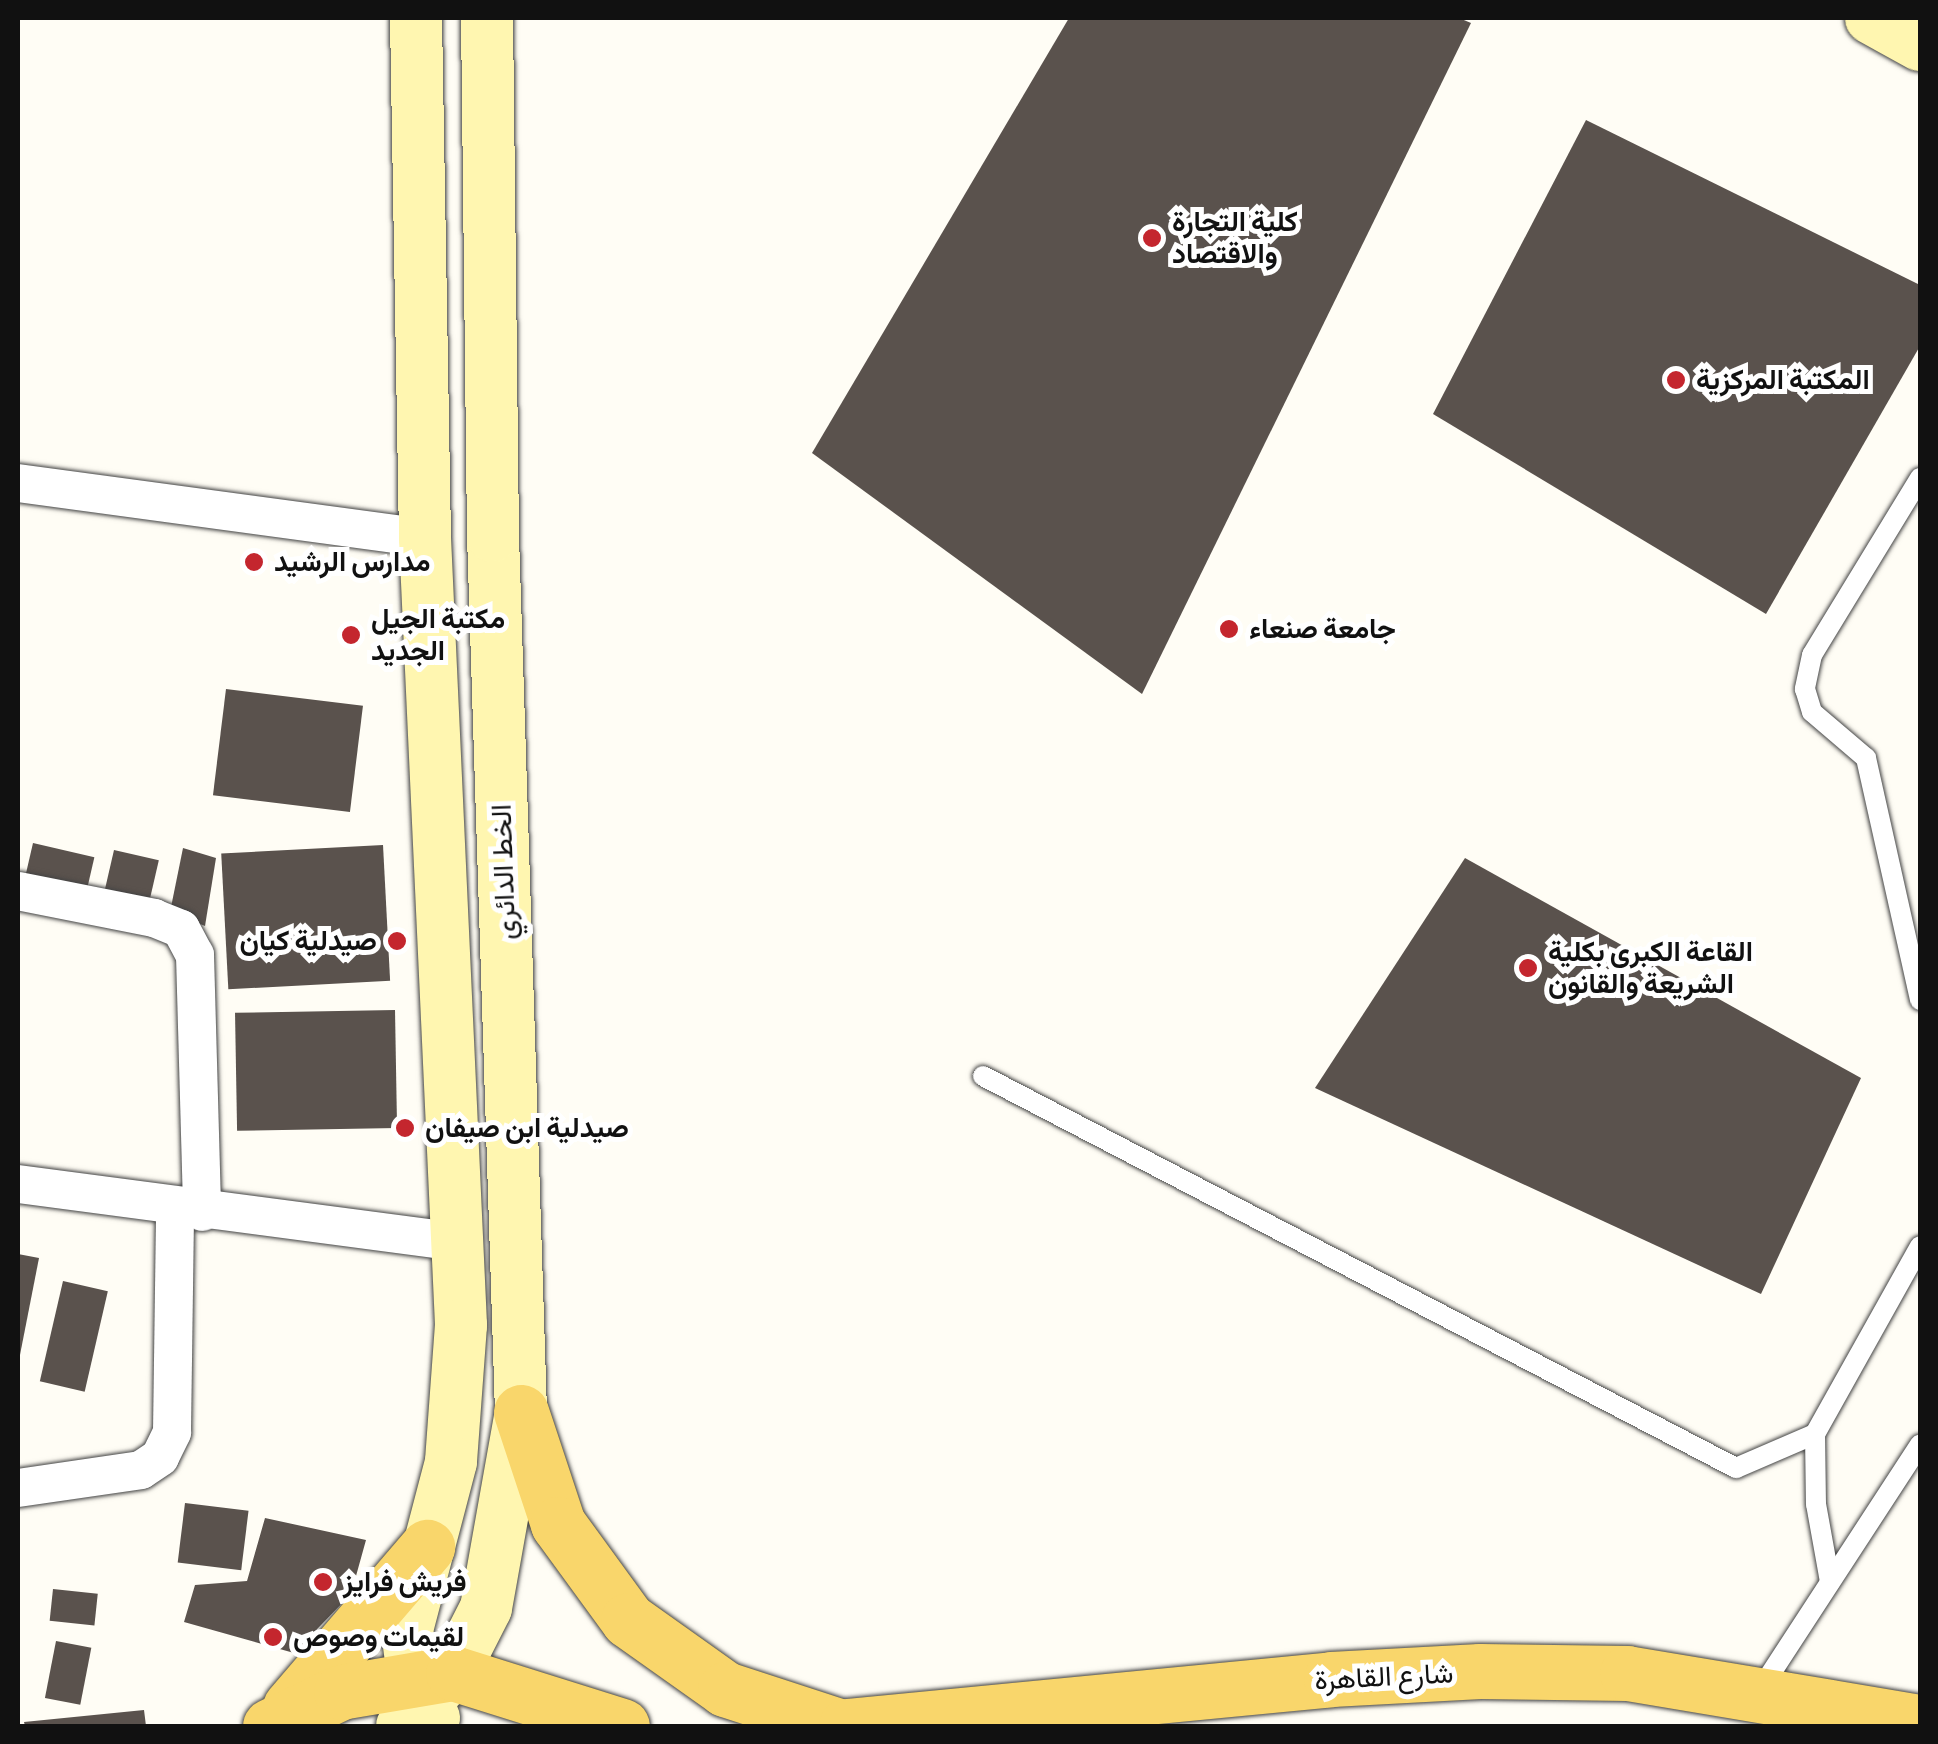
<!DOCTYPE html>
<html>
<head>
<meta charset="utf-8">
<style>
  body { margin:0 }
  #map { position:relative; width:1938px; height:1744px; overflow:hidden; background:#fffdf5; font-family:Bitter,Vazirmatn,serif }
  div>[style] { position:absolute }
  .building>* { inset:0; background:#5a524d; transform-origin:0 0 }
  .roads { filter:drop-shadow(0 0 2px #444) drop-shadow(0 0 2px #444) }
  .lane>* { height:20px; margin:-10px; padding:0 10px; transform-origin:10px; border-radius:10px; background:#fff }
  .street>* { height:38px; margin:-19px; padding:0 19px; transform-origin:19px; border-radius:19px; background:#fff }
  .secondary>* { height:52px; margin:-26px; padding:0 26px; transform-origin:26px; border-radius:26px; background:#fff6b0 }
  .primary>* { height:55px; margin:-27.5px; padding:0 27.5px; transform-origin:27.5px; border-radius:27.5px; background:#f9d66b }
  .dots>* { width:28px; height:28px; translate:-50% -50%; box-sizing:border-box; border:5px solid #fff; border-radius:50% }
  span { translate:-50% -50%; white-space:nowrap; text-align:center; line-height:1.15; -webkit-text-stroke:10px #fff; paint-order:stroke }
  .poi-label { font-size:28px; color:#111; font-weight:700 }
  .left { translate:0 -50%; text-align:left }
  .right { translate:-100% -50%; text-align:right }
  .street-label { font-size:28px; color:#111 }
  .frame { position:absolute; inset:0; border:20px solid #111; pointer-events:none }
</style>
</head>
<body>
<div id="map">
  <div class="building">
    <div style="clip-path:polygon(1069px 18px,1459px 18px,1471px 23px,1142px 694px,812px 453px)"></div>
    <div style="clip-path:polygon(1586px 120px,1920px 285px,1920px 346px,1766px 614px,1433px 414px)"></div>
    <div style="left:226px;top:689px;width:138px;height:107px;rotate:7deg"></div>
    <div style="left:33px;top:843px;width:63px;height:49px;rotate:13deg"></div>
    <div style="left:383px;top:845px;width:136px;height:162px;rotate:87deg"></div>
    <div style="clip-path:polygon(183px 848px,216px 858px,205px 926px,170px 912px)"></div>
    <div style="left:114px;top:850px;width:46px;height:63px;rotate:13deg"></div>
    <div style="clip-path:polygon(1465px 858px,1861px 1078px,1761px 1294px,1315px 1088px)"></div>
    <div style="left:395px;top:1010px;width:118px;height:160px;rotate:89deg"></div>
    <div style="clip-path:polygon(18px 1254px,39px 1258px,19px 1360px,18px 1360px)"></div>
    <div style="left:63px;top:1281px;width:46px;height:103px;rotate:13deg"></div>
    <div style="left:185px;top:1503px;width:64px;height:60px;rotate:7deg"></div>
    <div style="clip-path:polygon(265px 1518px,366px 1540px,351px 1594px,294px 1653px,184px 1622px,195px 1585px,247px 1581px)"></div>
    <div style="left:53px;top:1589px;width:45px;height:32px;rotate:6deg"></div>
    <div style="left:56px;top:1641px;width:36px;height:58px;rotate:11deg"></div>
    <div style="clip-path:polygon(144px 1710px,146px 1726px,25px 1726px,24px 1722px)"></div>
  </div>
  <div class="roads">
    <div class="lane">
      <div style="left:1920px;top:478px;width:207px;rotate:121.4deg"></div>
      <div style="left:1812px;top:655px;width:35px;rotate:102deg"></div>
      <div style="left:1805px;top:689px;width:24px;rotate:73deg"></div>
      <div style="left:1812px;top:712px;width:71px;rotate:40.4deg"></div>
      <div style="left:1866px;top:758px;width:248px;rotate:77.4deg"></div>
      <div style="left:983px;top:1076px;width:849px;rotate:27.5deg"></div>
      <div style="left:1736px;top:1468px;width:86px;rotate:-23.3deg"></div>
      <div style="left:1815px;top:1434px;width:215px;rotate:-60.8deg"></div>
      <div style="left:1815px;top:1434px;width:70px;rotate:89.2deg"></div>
      <div style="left:1816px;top:1504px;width:79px;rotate:79.8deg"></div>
      <div style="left:1760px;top:1690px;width:293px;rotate:-56.9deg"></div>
    </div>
    <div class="street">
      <div style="left:18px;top:483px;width:411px;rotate:7.7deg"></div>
      <div style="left:18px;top:891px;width:139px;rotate:11.2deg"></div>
      <div style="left:154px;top:918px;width:29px;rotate:22deg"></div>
      <div style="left:181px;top:929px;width:30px;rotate:62deg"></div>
      <div style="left:195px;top:955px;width:257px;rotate:88.4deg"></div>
      <div style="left:18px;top:1184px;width:443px;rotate:7.5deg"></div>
      <div style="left:18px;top:1488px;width:124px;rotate:-8.3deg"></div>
      <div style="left:141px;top:1470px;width:23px;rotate:-34deg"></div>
      <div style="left:160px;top:1457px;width:28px;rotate:-64deg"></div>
      <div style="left:172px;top:1432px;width:224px;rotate:-89.2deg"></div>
    </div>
    <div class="secondary">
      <div style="left:416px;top:18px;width:520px;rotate:89.01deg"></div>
      <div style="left:425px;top:538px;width:788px;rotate:87.38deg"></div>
      <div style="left:461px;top:1325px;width:137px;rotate:94.2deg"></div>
      <div style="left:451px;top:1462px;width:174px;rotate:104.7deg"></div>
      <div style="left:407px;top:1630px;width:46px;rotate:82.6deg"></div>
      <div style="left:413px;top:1676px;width:47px;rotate:63.4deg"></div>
      <div style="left:1871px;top:18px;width:56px;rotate:28.9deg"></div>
      <div style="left:402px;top:1726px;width:74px;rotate:-46.1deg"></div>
      <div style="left:453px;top:1673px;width:73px;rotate:-63.1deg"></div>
      <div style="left:486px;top:1608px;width:199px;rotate:-79.9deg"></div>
      <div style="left:521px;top:1412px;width:876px;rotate:-91.83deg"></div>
      <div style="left:493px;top:536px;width:518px;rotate:-90.66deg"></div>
    </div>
    <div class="primary">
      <div style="left:521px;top:1412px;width:118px;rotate:71.7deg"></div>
      <div style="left:558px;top:1524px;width:119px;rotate:53.9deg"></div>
      <div style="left:628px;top:1620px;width:119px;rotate:35.4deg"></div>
      <div style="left:725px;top:1689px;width:120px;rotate:18deg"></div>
      <div style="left:290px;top:1707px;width:211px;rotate:-49.4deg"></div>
      <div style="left:270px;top:1726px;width:79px;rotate:-25.6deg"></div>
      <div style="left:341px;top:1692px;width:114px;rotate:-9.6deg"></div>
      <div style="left:453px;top:1673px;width:177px;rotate:17.4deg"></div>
      <div style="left:846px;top:1726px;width:487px;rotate:-5.5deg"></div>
      <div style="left:1331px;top:1679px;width:149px;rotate:-3.1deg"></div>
      <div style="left:1480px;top:1671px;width:147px;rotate:0.8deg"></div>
      <div style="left:1627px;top:1673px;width:297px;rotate:9.5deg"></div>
    </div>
  </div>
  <div class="dots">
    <div style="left:1152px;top:238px;background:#c4262e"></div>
    <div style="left:1676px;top:380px;background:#c4262e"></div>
    <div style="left:254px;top:562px;background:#c4262e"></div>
    <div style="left:1229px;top:629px;background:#c4262e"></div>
    <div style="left:351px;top:635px;background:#c4262e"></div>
    <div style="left:397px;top:941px;background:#c4262e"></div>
    <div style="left:1528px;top:968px;background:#c4262e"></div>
    <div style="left:405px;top:1128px;background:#c4262e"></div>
    <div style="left:323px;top:1582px;background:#c4262e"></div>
    <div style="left:273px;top:1637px;background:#c4262e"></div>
  </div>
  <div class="poi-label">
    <span class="left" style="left:1172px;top:238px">كلية التجارة<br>والاقتصاد</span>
    <span class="left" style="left:1696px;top:380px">المكتبة المركزية</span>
    <span class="left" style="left:274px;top:562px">مدارس الرشيد</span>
    <span class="left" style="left:371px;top:635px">مكتبة الجيل<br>الجديد</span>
    <span class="left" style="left:1249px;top:629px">جامعة صنعاء</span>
    <span class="right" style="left:377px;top:941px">صيدلية كيان</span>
    <span class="left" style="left:1548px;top:968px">القاعة الكبرى بكلية<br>الشريعة والقانون</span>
    <span class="left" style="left:425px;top:1128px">صيدلية ابن صيفان</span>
    <span class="left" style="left:343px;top:1582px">فريش فرايز</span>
    <span class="left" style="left:293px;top:1637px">لقيمات وصوص</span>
  </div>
  <div class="street-label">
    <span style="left:504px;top:872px;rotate:-92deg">الخط الدائري</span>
    <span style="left:1384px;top:1677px;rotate:-3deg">شارع القاهرة</span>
  </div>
  <div class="frame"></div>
</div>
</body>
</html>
